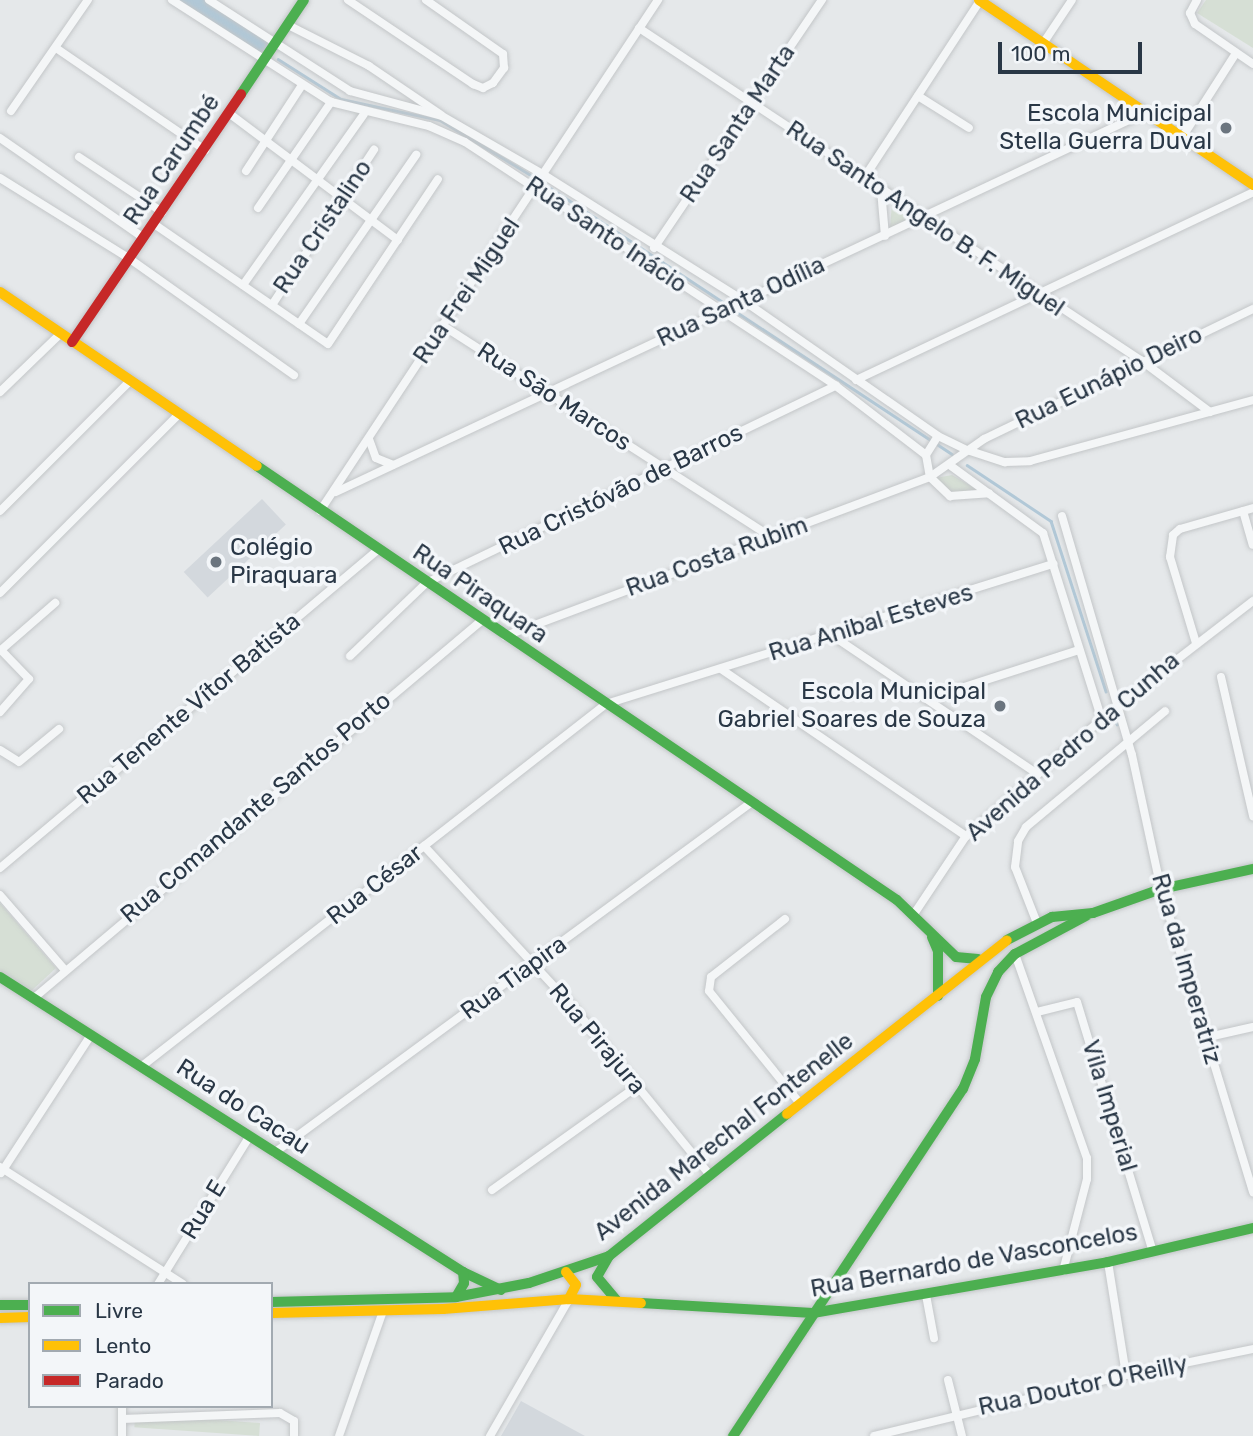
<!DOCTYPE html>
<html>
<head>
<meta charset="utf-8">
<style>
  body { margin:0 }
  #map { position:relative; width:1253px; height:1436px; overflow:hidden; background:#e5e8ea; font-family:Rubik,sans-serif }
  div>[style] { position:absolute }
  .built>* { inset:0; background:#d3d8dd; transform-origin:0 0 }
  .green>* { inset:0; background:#d6dfd5; transform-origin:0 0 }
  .stream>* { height:2.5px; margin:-1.25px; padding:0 1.25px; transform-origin:1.25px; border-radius:1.25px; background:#b1c8d7 }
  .river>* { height:18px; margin:-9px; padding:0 9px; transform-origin:9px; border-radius:9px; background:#b1c8d7 }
  .roads { filter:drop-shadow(0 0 2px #c3c6c8) drop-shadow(0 0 2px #c3c6c8) }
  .street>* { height:8px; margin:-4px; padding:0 4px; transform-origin:4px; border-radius:4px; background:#f4f6f7 }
  .fast>* { height:10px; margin:-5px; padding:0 5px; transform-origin:5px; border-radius:5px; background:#4caf50 }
  .slow>* { height:10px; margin:-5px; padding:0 5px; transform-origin:5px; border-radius:5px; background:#ffc107 }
  .jam>* { height:10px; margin:-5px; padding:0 5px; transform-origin:5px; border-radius:5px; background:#c62828 }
  .dots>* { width:19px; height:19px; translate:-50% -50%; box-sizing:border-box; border:4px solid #f3f6f9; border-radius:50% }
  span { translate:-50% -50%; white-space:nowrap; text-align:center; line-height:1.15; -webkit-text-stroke:7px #f3f6f9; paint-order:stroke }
  .poi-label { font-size:24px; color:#293746 }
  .right { translate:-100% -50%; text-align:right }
  .left { translate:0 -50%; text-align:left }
  .street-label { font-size:24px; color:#293746 }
  .legend { position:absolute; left:28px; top:1282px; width:245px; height:126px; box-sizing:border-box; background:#f3f6f9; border:2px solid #a2aab1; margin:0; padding:9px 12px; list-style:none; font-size:21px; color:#293746 }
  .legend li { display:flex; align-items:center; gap:14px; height:35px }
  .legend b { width:35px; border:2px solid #a2aab1 }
  .scale { position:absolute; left:998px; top:42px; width:144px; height:32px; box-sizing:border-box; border:4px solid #293746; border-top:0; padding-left:9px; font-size:21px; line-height:24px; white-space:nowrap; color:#293746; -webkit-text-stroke:5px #f3f6f9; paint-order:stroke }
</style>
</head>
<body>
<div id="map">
  <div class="built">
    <div style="left:262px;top:499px;width:35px;height:107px;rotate:47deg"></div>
    <div style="clip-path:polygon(521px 1401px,585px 1436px,501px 1436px)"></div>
  </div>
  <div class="green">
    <div style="clip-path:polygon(1206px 0,1253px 0,1253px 48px,1197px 13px)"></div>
    <div style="clip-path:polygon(892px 203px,916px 216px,890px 229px)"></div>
    <div style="clip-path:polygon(952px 475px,978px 490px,952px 493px,936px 478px)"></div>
    <div style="clip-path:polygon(0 903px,56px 968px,30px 992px,0 973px)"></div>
    <div style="left:260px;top:1423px;width:13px;height:125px;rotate:94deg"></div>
  </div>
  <div class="stream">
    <div style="left:278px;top:59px;width:75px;rotate:32.4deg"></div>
    <div style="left:341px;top:99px;width:101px;rotate:12deg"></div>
    <div style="left:440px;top:120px;width:110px;rotate:31.2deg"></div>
    <div style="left:546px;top:185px;width:217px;rotate:33.5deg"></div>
    <div style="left:732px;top:309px;width:238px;rotate:33.4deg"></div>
    <div style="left:937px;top:444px;width:18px;rotate:34deg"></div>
    <div style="left:967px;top:465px;width:101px;rotate:33.7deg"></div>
    <div style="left:1051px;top:521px;width:179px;rotate:72.1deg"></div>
    <div style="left:1114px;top:718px;width:7px;rotate:63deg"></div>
  </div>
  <div class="river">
    <div style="left:189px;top:0;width:91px;rotate:33.3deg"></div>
  </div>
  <div class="roads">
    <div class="street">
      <div style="left:172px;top:0;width:189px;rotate:32.7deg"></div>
      <div style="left:331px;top:102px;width:101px;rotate:13.8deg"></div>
      <div style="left:429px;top:126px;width:39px;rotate:24deg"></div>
      <div style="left:465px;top:142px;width:444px;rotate:33.3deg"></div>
      <div style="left:836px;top:386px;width:113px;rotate:37.5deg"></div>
      <div style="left:209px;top:0;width:168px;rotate:32.8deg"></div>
      <div style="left:350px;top:91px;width:95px;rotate:15.2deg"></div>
      <div style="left:442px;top:116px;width:118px;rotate:30deg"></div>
      <div style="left:544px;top:175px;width:236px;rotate:32.2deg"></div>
      <div style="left:744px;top:301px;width:236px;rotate:34.8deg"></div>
      <div style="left:938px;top:436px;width:32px;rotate:26deg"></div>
      <div style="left:967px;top:450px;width:40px;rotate:18deg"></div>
      <div style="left:1005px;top:462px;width:25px;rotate:-2deg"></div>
      <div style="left:1030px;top:461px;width:231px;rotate:-15.3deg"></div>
      <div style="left:348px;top:0;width:151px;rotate:33.9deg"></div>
      <div style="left:473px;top:84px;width:11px;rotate:22deg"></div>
      <div style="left:483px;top:88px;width:11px;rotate:-27deg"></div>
      <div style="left:493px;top:83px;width:19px;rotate:-54deg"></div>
      <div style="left:504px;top:68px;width:14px;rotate:-94deg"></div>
      <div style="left:503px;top:54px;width:94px;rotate:-145deg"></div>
      <div style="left:1197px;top:0;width:15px;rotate:118deg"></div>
      <div style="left:1190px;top:13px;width:12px;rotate:66deg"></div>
      <div style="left:1195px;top:24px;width:70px;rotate:34.6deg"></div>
      <div style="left:288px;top:25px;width:91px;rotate:26.8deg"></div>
      <div style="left:369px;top:66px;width:86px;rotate:34.1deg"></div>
      <div style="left:639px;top:28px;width:603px;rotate:33.51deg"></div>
      <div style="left:1142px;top:361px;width:85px;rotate:36.9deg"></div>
      <div style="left:1044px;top:42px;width:50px;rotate:-56.3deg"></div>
      <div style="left:56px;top:48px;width:181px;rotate:34.4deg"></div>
      <div style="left:918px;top:96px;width:60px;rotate:32.1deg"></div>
      <div style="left:11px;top:111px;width:135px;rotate:-55.3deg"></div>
      <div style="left:230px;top:114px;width:210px;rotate:36.9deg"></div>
      <div style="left:1183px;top:136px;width:98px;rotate:-57.4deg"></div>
      <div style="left:0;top:138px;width:175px;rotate:34.8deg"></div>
      <div style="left:79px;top:157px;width:100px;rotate:33.5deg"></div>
      <div style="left:246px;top:171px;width:103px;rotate:-56.9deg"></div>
      <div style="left:0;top:178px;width:153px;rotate:31.9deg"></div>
      <div style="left:130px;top:259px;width:201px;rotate:35.3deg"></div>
      <div style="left:864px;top:178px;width:212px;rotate:-56.8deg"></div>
      <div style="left:881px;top:190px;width:46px;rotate:85deg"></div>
      <div style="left:258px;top:208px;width:129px;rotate:-55.4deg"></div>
      <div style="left:154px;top:224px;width:211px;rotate:34.6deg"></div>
      <div style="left:328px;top:344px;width:198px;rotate:-56.3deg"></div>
      <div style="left:654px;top:248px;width:300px;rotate:-55.9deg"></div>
      <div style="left:243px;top:285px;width:209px;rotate:-54.7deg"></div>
      <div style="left:272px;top:305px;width:186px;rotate:-56.7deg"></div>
      <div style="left:299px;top:324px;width:206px;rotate:-55.3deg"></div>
      <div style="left:442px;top:325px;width:391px;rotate:32.8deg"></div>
      <div style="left:856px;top:380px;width:439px;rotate:-25.3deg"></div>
      <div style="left:0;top:392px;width:83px;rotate:-44deg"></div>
      <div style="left:369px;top:439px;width:20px;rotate:70deg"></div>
      <div style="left:376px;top:458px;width:18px;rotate:22deg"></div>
      <div style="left:926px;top:455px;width:22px;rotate:80deg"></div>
      <div style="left:930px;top:477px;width:28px;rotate:44deg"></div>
      <div style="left:950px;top:496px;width:39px;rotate:-4deg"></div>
      <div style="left:926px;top:455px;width:22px;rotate:-58deg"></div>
      <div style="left:951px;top:466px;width:114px;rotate:36.1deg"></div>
      <div style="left:1043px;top:533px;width:196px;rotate:72.5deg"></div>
      <div style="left:336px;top:492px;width:895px;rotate:-25.13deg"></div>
      <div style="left:0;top:511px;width:184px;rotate:-45deg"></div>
      <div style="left:320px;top:511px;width:613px;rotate:-56.52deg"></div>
      <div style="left:1243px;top:511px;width:35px;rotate:74deg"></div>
      <div style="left:1062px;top:516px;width:249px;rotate:73.7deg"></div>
      <div style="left:1132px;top:755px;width:137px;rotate:77.8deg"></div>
      <div style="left:1161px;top:889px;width:317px;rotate:73.1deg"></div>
      <div style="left:0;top:593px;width:253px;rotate:-45deg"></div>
      <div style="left:505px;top:636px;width:454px;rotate:-20.5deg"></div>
      <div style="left:930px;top:477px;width:66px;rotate:-35.1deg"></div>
      <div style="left:984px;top:439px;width:299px;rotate:-25.8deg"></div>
      <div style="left:833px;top:636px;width:245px;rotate:34deg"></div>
      <div style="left:1196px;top:643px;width:90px;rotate:-106.8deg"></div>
      <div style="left:1170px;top:557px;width:22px;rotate:-82deg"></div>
      <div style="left:1173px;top:535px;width:9px;rotate:-41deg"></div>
      <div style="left:1180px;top:529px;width:76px;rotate:-16deg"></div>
      <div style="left:350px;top:656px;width:105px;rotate:-43.8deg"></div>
      <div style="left:426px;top:583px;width:455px;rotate:-25.7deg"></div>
      <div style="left:721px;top:669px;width:297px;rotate:34.3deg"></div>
      <div style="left:1221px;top:677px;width:143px;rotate:77deg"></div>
      <div style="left:927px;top:699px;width:160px;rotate:-17.9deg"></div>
      <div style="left:0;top:712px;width:44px;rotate:-48.7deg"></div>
      <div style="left:29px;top:679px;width:40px;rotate:-134deg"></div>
      <div style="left:1px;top:650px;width:72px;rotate:-41deg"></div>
      <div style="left:0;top:750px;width:22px;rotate:32deg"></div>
      <div style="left:19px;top:762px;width:52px;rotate:-39.5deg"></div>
      <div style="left:424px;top:846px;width:218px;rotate:47.2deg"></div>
      <div style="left:572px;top:1006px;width:217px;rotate:50.8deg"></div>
      <div style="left:0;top:868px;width:493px;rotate:-40.1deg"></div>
      <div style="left:0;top:895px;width:98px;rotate:49.1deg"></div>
      <div style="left:914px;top:914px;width:94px;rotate:-56.3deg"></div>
      <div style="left:966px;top:836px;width:199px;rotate:-40.7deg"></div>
      <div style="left:1117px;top:706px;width:172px;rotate:-37.7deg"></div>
      <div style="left:785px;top:919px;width:94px;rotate:141.9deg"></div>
      <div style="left:711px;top:977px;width:14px;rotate:98deg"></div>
      <div style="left:709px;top:991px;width:143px;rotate:51deg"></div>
      <div style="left:1037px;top:923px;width:60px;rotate:-111.4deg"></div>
      <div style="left:1015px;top:867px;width:26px;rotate:-83deg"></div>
      <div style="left:1018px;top:841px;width:16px;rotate:-60deg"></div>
      <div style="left:1026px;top:827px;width:181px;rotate:-39.8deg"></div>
      <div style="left:1015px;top:954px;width:216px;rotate:70.6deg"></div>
      <div style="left:1087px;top:1158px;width:21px;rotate:90deg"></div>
      <div style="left:1087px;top:1179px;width:95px;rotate:104.6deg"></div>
      <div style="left:34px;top:998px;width:585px;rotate:-40.14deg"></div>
      <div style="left:1037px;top:1012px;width:41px;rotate:-14deg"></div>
      <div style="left:1077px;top:1002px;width:261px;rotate:73.1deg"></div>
      <div style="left:1204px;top:1038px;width:50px;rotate:-12.7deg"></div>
      <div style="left:142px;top:1066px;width:589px;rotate:-37.96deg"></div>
      <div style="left:606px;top:704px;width:469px;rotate:-17.4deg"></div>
      <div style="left:274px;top:1153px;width:593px;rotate:-36.29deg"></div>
      <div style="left:0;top:1167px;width:217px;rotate:32.6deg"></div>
      <div style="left:1px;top:1173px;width:165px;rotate:-56.9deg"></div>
      <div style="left:492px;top:1190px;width:178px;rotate:-35.6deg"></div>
      <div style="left:1108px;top:1262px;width:114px;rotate:80.9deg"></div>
      <div style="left:158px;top:1284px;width:173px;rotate:-58.2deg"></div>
      <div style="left:926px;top:1295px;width:44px;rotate:79.5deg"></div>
      <div style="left:948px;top:1380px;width:58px;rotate:76deg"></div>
      <div style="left:122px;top:1419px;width:158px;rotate:-2.2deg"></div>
      <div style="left:280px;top:1413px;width:16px;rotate:30deg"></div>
      <div style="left:294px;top:1421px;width:15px;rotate:90deg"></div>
      <div style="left:122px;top:1436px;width:30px;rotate:-90deg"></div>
      <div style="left:339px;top:1436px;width:133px;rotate:-70.6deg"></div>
      <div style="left:490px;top:1436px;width:158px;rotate:-60deg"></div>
      <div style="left:874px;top:1436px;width:259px;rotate:-13.6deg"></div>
      <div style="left:1126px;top:1375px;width:130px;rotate:-11.6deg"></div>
    </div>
    <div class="fast">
      <div style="left:241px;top:94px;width:113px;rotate:-56.2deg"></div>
      <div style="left:257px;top:466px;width:773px;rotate:34.14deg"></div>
      <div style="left:897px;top:900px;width:82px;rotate:44deg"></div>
      <div style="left:956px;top:957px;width:22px;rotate:5deg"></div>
      <div style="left:932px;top:937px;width:15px;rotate:67deg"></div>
      <div style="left:938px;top:951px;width:45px;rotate:90deg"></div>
      <div style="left:1007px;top:940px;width:51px;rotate:-27.1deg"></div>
      <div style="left:1052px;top:917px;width:41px;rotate:-5.6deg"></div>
      <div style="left:1093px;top:913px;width:72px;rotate:-19.4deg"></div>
      <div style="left:1161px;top:889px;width:94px;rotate:-12.3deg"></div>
      <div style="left:0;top:977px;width:549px;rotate:32.5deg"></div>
      <div style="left:463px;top:1272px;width:42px;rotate:25.3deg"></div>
      <div style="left:609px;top:1256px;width:24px;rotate:120deg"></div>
      <div style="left:597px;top:1277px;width:30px;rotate:50deg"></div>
      <div style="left:456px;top:1297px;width:16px;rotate:-60deg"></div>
      <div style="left:464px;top:1283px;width:11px;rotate:-95deg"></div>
      <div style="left:271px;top:1302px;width:185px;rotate:-1.5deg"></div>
      <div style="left:456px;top:1297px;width:74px;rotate:-10.9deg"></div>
      <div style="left:529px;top:1283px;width:84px;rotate:-18.6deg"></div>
      <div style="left:609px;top:1256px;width:228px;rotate:-38.6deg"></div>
      <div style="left:641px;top:1303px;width:172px;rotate:3.3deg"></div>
      <div style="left:813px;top:1313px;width:299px;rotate:-9.8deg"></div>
      <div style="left:1108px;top:1262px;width:149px;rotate:-13.2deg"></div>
      <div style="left:0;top:1305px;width:30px"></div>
      <div style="left:733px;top:1436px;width:416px;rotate:-56.5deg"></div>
      <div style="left:963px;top:1089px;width:32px;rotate:-68deg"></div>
      <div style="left:975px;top:1059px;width:63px;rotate:-79.9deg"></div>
      <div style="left:986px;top:997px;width:28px;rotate:-64deg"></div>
      <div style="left:998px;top:972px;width:25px;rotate:-47deg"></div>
      <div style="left:1015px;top:954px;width:81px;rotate:-28.2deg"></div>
    </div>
    <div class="slow">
      <div style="left:979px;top:0;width:331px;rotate:34deg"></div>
      <div style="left:0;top:292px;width:310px;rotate:34.1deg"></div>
      <div style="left:787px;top:1114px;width:280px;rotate:-38.3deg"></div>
      <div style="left:566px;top:1272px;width:16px;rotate:52deg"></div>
      <div style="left:576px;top:1285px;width:16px;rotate:117deg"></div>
      <div style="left:271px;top:1313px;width:172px;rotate:-1.3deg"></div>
      <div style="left:443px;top:1309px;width:126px;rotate:-4.5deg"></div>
      <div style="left:569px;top:1299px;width:72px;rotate:3.2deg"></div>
      <div style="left:0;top:1318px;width:30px;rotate:-2deg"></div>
    </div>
    <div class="jam">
      <div style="left:72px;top:342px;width:300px;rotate:-55.7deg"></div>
    </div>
  </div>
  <div class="dots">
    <div style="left:1226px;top:128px;background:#6b757f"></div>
    <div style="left:216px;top:562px;background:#6b757f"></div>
    <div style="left:1000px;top:706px;background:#6b757f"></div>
  </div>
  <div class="poi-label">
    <span class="right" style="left:1212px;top:128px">Escola Municipal<br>Stella Guerra Duval</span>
    <span class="left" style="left:230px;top:562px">Colégio<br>Piraquara</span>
    <span class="right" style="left:986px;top:706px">Escola Municipal<br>Gabriel Soares de Souza</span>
  </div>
  <div class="street-label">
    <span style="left:738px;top:124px;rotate:-56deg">Rua Santa Marta</span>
    <span style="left:172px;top:160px;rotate:-56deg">Rua Carumbé</span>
    <span style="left:925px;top:219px;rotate:34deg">Rua Santo Angelo B. F. Miguel</span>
    <span style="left:323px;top:227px;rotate:-56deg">Rua Cristalino</span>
    <span style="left:606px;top:235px;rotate:34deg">Rua Santo Inácio</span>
    <span style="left:467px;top:291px;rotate:-56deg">Rua Frei Miguel</span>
    <span style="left:741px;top:302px;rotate:-25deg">Rua Santa Odília</span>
    <span style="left:1109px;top:378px;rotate:-26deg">Rua Eunápio Deiro</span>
    <span style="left:554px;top:397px;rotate:33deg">Rua Sāo Marcos</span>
    <span style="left:621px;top:490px;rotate:-26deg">Rua Cristóvão de Barros</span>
    <span style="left:717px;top:557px;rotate:-20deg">Rua Costa Rubim</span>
    <span style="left:480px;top:594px;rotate:34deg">Rua Piraquara</span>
    <span style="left:871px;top:623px;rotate:-17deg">Rua Anibal Esteves</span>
    <span style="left:189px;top:709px;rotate:-40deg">Rua Tenente Vítor Batista</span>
    <span style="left:1073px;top:747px;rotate:-41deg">Avenida Pedro da Cunha</span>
    <span style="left:256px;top:808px;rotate:-40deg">Rua Comandante Santos Porto</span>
    <span style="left:375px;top:885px;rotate:-38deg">Rua César</span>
    <span style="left:1186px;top:969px;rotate:74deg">Rua da Imperatriz</span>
    <span style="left:514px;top:978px;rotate:-36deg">Rua Tiapira</span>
    <span style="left:597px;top:1039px;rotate:50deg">Rua Pirajura</span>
    <span style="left:1109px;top:1106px;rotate:73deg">Vila Imperial</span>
    <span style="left:243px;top:1107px;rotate:33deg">Rua do Cacau</span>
    <span style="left:724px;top:1137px;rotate:-38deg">Avenida Marechal Fontenelle</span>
    <span style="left:204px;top:1210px;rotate:-59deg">Rua E</span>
    <span style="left:974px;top:1261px;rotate:-10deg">Rua Bernardo de Vasconcelos</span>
    <span style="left:1083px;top:1386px;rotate:-12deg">Rua Doutor O'Reilly</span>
  </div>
  <ul class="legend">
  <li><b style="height:9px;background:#4caf50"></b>Livre</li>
  <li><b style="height:9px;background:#ffc107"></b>Lento</li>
  <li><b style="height:9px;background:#c62828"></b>Parado</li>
  </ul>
  <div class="scale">100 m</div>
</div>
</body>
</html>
